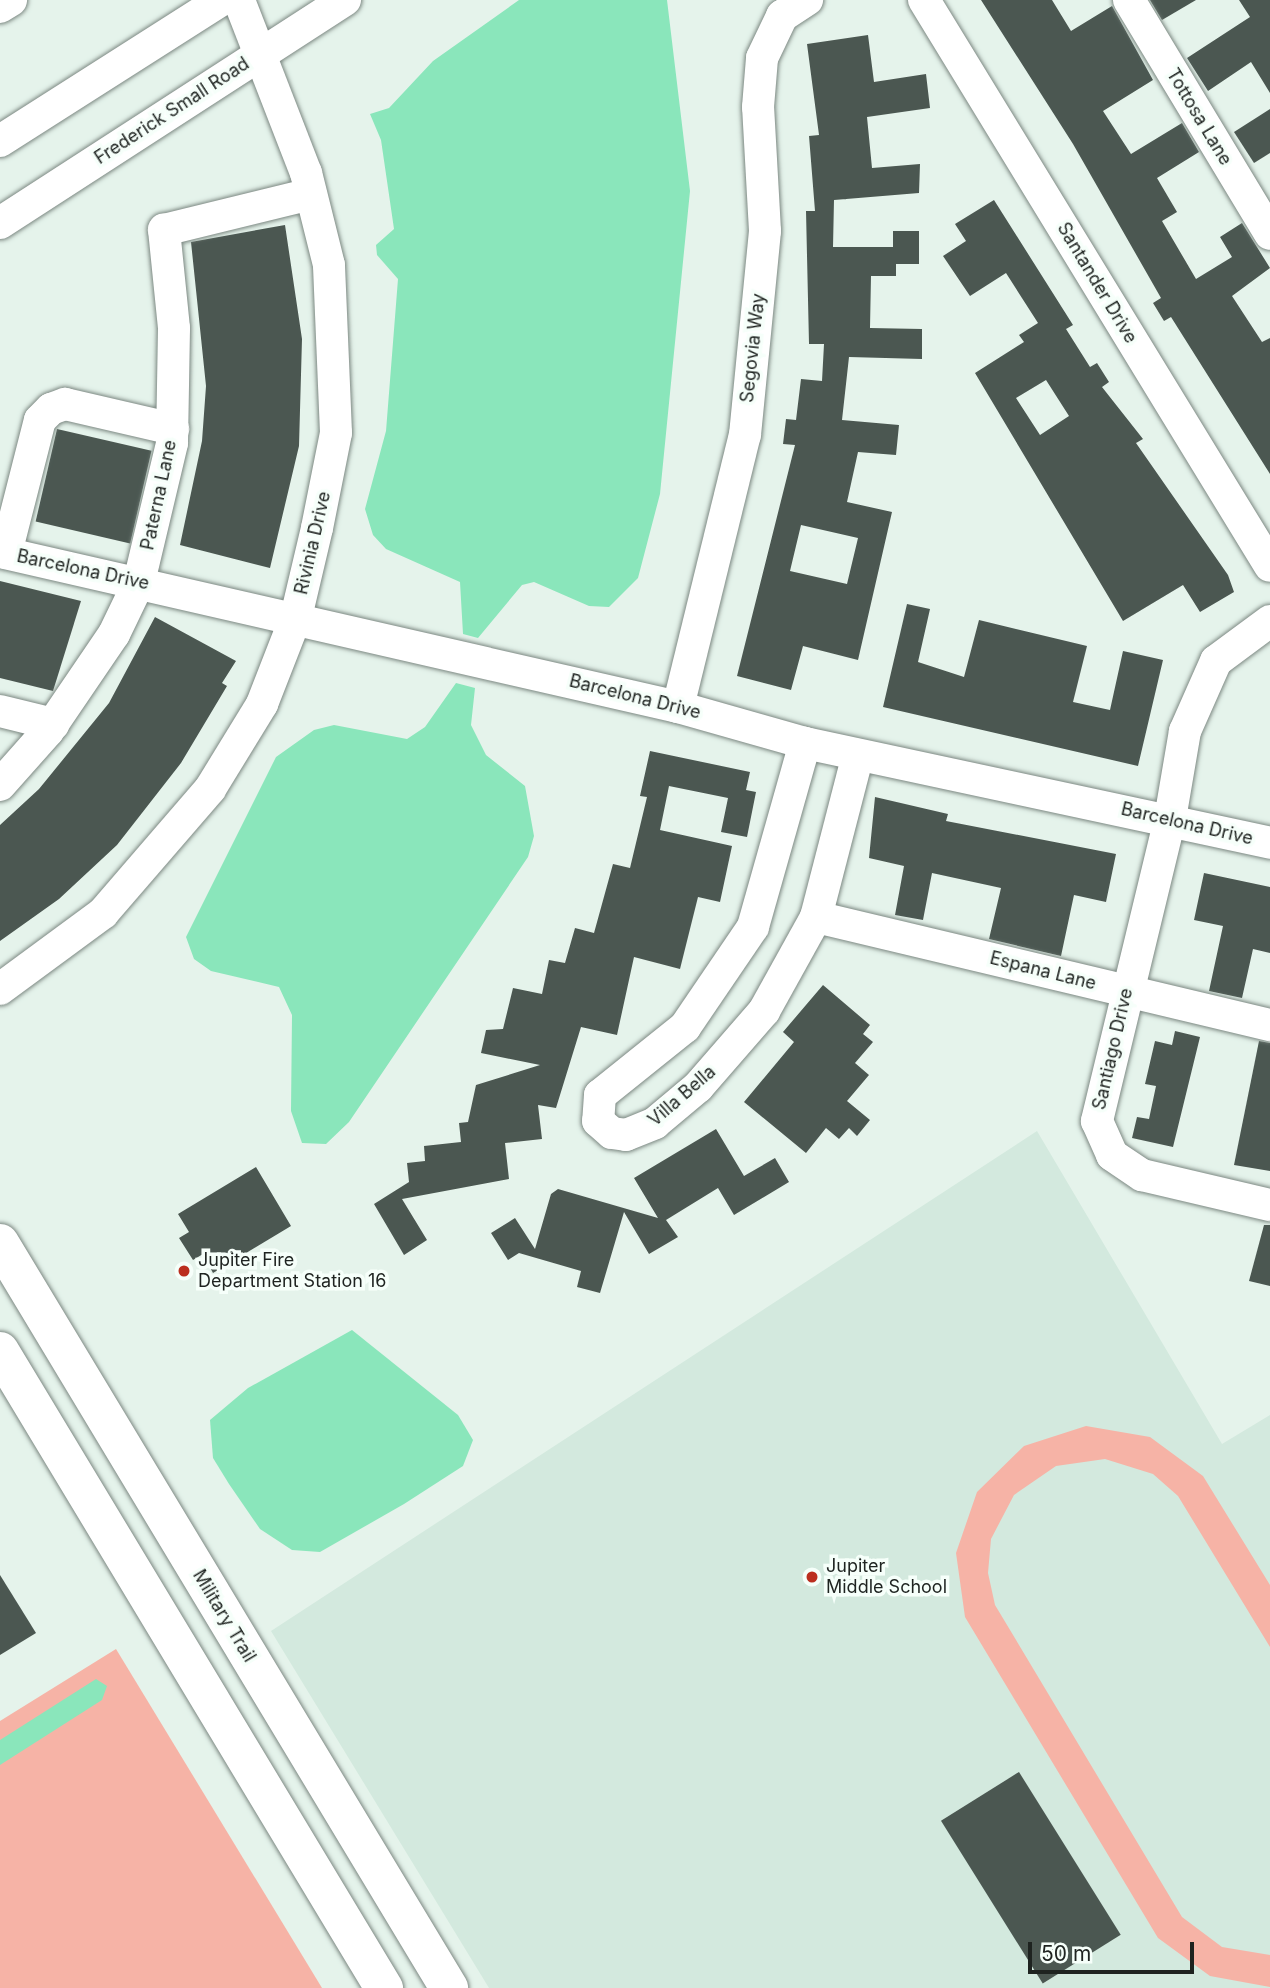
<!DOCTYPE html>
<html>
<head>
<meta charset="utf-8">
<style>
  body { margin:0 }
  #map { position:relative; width:1270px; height:1988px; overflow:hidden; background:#e5f3eb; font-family:Inter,sans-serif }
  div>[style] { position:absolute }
  .built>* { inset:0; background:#d3e9de }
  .green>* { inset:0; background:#f6b3a6 }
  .water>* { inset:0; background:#8ae6bb }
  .building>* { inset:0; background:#4b5751; transform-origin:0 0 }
  .roads { filter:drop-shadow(0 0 2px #7c8882) drop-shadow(0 0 2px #7c8882) }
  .minor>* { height:32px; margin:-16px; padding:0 16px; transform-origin:16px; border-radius:16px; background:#fff }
  .major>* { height:38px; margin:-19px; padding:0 19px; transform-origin:19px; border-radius:19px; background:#fff }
  .dots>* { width:19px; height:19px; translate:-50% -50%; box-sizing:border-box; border:4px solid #f6fffa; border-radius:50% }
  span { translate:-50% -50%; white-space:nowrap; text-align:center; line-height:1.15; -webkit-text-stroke:7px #f6fffa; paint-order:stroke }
  .street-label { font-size:18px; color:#1e2320 }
  .poi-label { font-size:18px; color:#1e2320 }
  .left { translate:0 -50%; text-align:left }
  .scale { position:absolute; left:1028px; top:1942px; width:166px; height:32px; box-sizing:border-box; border:4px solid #1e2320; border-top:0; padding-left:9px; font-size:21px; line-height:24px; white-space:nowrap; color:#1e2320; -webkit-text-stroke:5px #f6fffa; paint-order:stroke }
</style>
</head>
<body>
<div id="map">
  <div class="built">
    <div style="clip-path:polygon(1037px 1131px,1222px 1444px,1270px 1415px,1270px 1988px,489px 1988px,271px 1631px)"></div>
  </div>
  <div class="green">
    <div style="clip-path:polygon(1086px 1426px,1150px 1437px,1203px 1476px,1270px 1585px,1270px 1647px,1178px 1496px,1153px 1474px,1105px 1459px,1056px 1466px,1014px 1495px,991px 1539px,988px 1573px,995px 1605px,1182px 1917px,1222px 1947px,1270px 1955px,1270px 1987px,1210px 1976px,1158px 1938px,965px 1617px,956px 1553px,977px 1492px,1024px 1446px)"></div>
    <div style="clip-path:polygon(116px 1649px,322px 1988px,0 1988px,0 1721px)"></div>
  </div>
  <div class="water">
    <div style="clip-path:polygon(519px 0,667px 0,690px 191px,660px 494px,638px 578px,609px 607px,589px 606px,534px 582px,522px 585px,478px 638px,463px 634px,460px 582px,386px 549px,373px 535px,365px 509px,386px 431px,398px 279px,377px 255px,376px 245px,394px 229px,381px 140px,370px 114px,389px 108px,433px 61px)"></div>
    <div style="clip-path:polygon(456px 683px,475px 688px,471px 725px,486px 755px,525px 786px,534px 836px,528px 857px,349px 1122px,326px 1144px,302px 1143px,291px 1111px,292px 1015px,279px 987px,211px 971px,194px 959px,186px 937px,276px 757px,314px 730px,334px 725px,407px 739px,425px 727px)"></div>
    <div style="clip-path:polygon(352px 1330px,458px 1415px,473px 1440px,463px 1466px,404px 1504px,320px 1552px,292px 1550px,260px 1529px,229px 1484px,213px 1458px,210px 1420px,248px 1388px)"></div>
    <div style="clip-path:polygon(96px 1679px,107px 1686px,102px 1700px,0 1765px,0 1740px)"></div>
  </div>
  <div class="building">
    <div style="clip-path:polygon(981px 0,1052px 0,1071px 31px,1112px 6px,1153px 80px,1103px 111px,1131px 154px,1182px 123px,1199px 152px,1157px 178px,1177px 212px,1162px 221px,1196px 279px,1232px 257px,1220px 237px,1242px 223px,1270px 268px,1232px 296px,1262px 342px,1270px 338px,1270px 474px,1171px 317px,1164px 321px,1153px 303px,1161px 298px,1073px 144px)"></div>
    <div style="clip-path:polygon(1150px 0,1196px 0,1162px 20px)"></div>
    <div style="clip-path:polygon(1239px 0,1270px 0,1270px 93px,1251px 62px,1208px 91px,1187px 58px,1250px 17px)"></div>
    <div style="clip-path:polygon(evenodd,868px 35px,874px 82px,926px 74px,930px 108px,867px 117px,872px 168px,920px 164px,919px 193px,834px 200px,833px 247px,893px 247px,893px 231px,919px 231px,919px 264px,896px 264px,896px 276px,871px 276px,870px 328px,922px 329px,922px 359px,849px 357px,842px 420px,899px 425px,896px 455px,858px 452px,847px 502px,892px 512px,858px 660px,803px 646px,791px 690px,737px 676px,795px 445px,783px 444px,786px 419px,796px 420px,801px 379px,822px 381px,824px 344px,809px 344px,806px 211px,815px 211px,809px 136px,819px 135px,807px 44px,868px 35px,801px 525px,858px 538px,847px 584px,790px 571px,801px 525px)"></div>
    <div style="clip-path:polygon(1270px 109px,1270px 153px,1254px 163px,1234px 132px)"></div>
    <div style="clip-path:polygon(evenodd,994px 200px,1073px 325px,1066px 329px,1090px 367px,1097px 363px,1109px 382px,1102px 387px,1143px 439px,1136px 443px,1228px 575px,1234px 592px,1200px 612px,1183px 585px,1123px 621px,975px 373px,1024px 342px,1019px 335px,1038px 323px,1006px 273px,970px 296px,943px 256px,966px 241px,955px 224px,994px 200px,1046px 380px,1069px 416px,1040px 435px,1016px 398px,1046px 380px)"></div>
    <div style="clip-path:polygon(285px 225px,302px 339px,299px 446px,270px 568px,180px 545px,202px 441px,206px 386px,191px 242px)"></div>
    <div style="left:57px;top:429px;width:97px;height:95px;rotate:13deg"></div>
    <div style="clip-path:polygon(0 581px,81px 601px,53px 691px,0 678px)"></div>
    <div style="clip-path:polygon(907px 604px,930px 609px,918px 662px,964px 677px,979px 620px,1087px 646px,1073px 702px,1110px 710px,1123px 651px,1163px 660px,1138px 766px,883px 707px)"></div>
    <div style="clip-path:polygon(155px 617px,236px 661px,222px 683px,227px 686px,181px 763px,117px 845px,59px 899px,0 941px,0 825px,39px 789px,109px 703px)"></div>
    <div style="clip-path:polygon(650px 751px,750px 772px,746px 790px,756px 792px,747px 837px,721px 832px,728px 798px,669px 786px,660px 830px,732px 846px,720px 902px,698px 897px,680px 969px,634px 957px,617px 1035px,581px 1027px,556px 1108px,538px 1105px,542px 1139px,505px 1143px,509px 1179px,402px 1199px,427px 1240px,404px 1255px,374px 1204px,409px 1182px,407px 1163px,425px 1161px,424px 1146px,461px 1142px,459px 1123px,468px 1122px,476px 1085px,540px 1065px,481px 1053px,486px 1030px,503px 1029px,513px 988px,542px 994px,549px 960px,565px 963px,575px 928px,594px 933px,613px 864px,630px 868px,647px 797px,640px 796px)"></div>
    <div style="clip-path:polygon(875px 797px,948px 814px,946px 821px,1116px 854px,1106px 902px,1074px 895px,1061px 956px,989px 939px,1001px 888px,932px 873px,923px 920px,895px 915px,904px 866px,869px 858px)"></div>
    <div style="clip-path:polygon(1204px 873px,1270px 887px,1270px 953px,1253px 949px,1242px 998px,1209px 991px,1223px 926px,1194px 920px)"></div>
    <div style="clip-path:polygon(823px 985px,870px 1025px,863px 1034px,873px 1042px,855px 1063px,869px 1075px,847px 1101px,870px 1120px,857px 1136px,849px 1128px,839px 1139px,826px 1128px,806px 1153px,744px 1102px,794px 1042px,783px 1032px)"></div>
    <div style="clip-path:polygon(1175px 1031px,1200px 1037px,1173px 1147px,1132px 1138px,1137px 1117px,1149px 1119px,1156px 1086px,1145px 1084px,1155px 1041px,1172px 1045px)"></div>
    <div style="clip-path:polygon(1259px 1041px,1270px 1043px,1270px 1171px,1234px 1165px)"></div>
    <div style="clip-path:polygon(716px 1129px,744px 1176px,775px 1158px,789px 1182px,734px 1215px,718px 1188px,666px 1220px,678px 1237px,649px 1254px,624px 1212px,600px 1293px,577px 1287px,581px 1271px,519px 1253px,508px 1260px,491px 1233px,515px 1218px,535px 1249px,551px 1194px,558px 1189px,658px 1218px,634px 1178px)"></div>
    <div style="clip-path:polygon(256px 1167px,291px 1226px,213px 1273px,203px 1254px,193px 1260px,179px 1238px,189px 1232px,178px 1214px)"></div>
    <div style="clip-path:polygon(1264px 1225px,1270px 1225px,1270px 1286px,1249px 1281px)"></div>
    <div style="clip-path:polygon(0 1575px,36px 1633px,0 1655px)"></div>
    <div style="left:1019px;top:1772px;width:192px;height:92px;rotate:58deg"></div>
  </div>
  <div class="roads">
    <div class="minor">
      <div style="left:924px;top:0;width:663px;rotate:58.56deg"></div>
      <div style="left:1129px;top:0;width:273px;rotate:58.9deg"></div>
      <div style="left:0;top:7px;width:13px;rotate:-32deg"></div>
      <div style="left:0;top:141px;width:262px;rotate:-32.5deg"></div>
      <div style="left:0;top:223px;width:411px;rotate:-32.9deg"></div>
      <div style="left:0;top:552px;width:695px;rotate:12.88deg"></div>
      <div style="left:678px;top:707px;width:132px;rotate:15.8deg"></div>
      <div style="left:805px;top:743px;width:476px;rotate:12.1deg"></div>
      <div style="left:6px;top:553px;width:137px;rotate:-75.7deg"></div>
      <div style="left:40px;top:420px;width:16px;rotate:-45deg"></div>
      <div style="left:51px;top:409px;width:15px;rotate:-20deg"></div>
      <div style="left:65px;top:404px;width:111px;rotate:13deg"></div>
      <div style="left:1270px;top:621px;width:67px;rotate:143.5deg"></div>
      <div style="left:1216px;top:661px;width:77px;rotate:113.9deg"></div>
      <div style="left:1185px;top:731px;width:89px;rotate:99.7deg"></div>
      <div style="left:1170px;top:819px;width:311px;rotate:103.6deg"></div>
      <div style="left:1097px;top:1121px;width:37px;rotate:66deg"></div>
      <div style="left:1112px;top:1155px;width:36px;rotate:34deg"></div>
      <div style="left:1142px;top:1175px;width:131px;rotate:13.2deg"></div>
      <div style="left:678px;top:707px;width:280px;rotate:-76.2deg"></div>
      <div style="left:745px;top:435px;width:205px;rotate:-84.4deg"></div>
      <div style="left:765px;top:231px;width:124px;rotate:-93.2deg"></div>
      <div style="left:758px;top:107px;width:49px;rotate:-85.3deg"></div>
      <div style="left:762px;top:58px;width:47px;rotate:-64.5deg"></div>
      <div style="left:782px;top:16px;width:30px;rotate:-33deg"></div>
      <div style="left:0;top:711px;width:55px;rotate:13.8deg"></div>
      <div style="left:805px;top:743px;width:191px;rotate:105.8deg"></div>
      <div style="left:753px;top:927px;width:121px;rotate:124.2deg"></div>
      <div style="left:685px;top:1027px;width:109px;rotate:141.3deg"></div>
      <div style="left:600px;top:1095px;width:26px;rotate:94deg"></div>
      <div style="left:598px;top:1121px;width:18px;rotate:41deg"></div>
      <div style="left:612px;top:1133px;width:14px;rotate:8deg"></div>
      <div style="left:626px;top:1135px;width:31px;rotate:-22deg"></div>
      <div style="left:655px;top:1123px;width:56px;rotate:-39.9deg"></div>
      <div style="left:698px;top:1087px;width:101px;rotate:-49deg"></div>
      <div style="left:764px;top:1011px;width:107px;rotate:-61deg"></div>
      <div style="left:816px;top:917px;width:167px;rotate:-75.5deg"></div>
      <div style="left:0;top:785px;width:72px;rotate:-48.4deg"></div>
      <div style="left:48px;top:731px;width:117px;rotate:-55.8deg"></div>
      <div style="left:114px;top:634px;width:58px;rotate:-64.3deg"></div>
      <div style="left:139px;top:582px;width:143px;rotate:-76.6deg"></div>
      <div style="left:172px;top:443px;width:115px;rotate:-89deg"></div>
      <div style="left:174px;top:328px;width:99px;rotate:-95.8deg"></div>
      <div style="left:164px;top:230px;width:151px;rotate:-13.8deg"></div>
      <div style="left:816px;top:917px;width:467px;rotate:13.4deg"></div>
      <div style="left:0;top:989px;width:128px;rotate:-36.4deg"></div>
      <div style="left:103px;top:913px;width:164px;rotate:-49.2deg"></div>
      <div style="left:210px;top:789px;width:100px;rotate:-58.5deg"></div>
      <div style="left:262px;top:704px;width:93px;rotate:-68.7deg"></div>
      <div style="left:296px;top:617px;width:91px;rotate:-76.7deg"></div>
      <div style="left:317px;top:528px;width:97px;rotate:-78.7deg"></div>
      <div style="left:336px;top:433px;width:168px;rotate:-92.4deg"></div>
      <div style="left:329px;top:265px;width:95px;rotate:-104deg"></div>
      <div style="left:306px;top:173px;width:186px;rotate:-111.2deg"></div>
    </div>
    <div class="major">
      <div style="left:0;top:1243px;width:870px;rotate:58.92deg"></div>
      <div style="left:0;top:1351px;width:744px;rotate:58.92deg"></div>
    </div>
  </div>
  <div class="dots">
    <div style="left:184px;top:1271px;background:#bb2e1f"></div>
    <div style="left:812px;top:1577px;background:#bb2e1f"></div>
  </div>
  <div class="street-label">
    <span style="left:172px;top:111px;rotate:-33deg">Frederick Small Road</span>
    <span style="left:1199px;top:117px;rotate:59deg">Tottosa Lane</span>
    <span style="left:1097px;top:283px;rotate:59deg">Santander Drive</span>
    <span style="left:753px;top:348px;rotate:-84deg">Segovia Way</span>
    <span style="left:159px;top:495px;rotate:-78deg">Paterna Lane</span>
    <span style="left:313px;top:543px;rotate:-77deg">Rivinia Drive</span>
    <span style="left:83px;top:570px;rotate:12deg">Barcelona Drive</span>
    <span style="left:635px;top:697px;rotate:14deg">Barcelona Drive</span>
    <span style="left:1187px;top:824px;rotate:13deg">Barcelona Drive</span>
    <span style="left:1043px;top:971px;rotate:14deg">Espana Lane</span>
    <span style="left:1113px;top:1049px;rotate:-77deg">Santiago Drive</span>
    <span style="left:682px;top:1096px;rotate:-41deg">Villa Bella</span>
    <span style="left:224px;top:1616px;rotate:59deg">Military Trail</span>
  </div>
  <div class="poi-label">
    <span class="left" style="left:198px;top:1271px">Jupiter Fire<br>Department Station 16</span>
    <span class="left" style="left:826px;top:1577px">Jupiter<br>Middle School</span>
  </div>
  <div class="scale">50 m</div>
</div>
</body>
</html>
